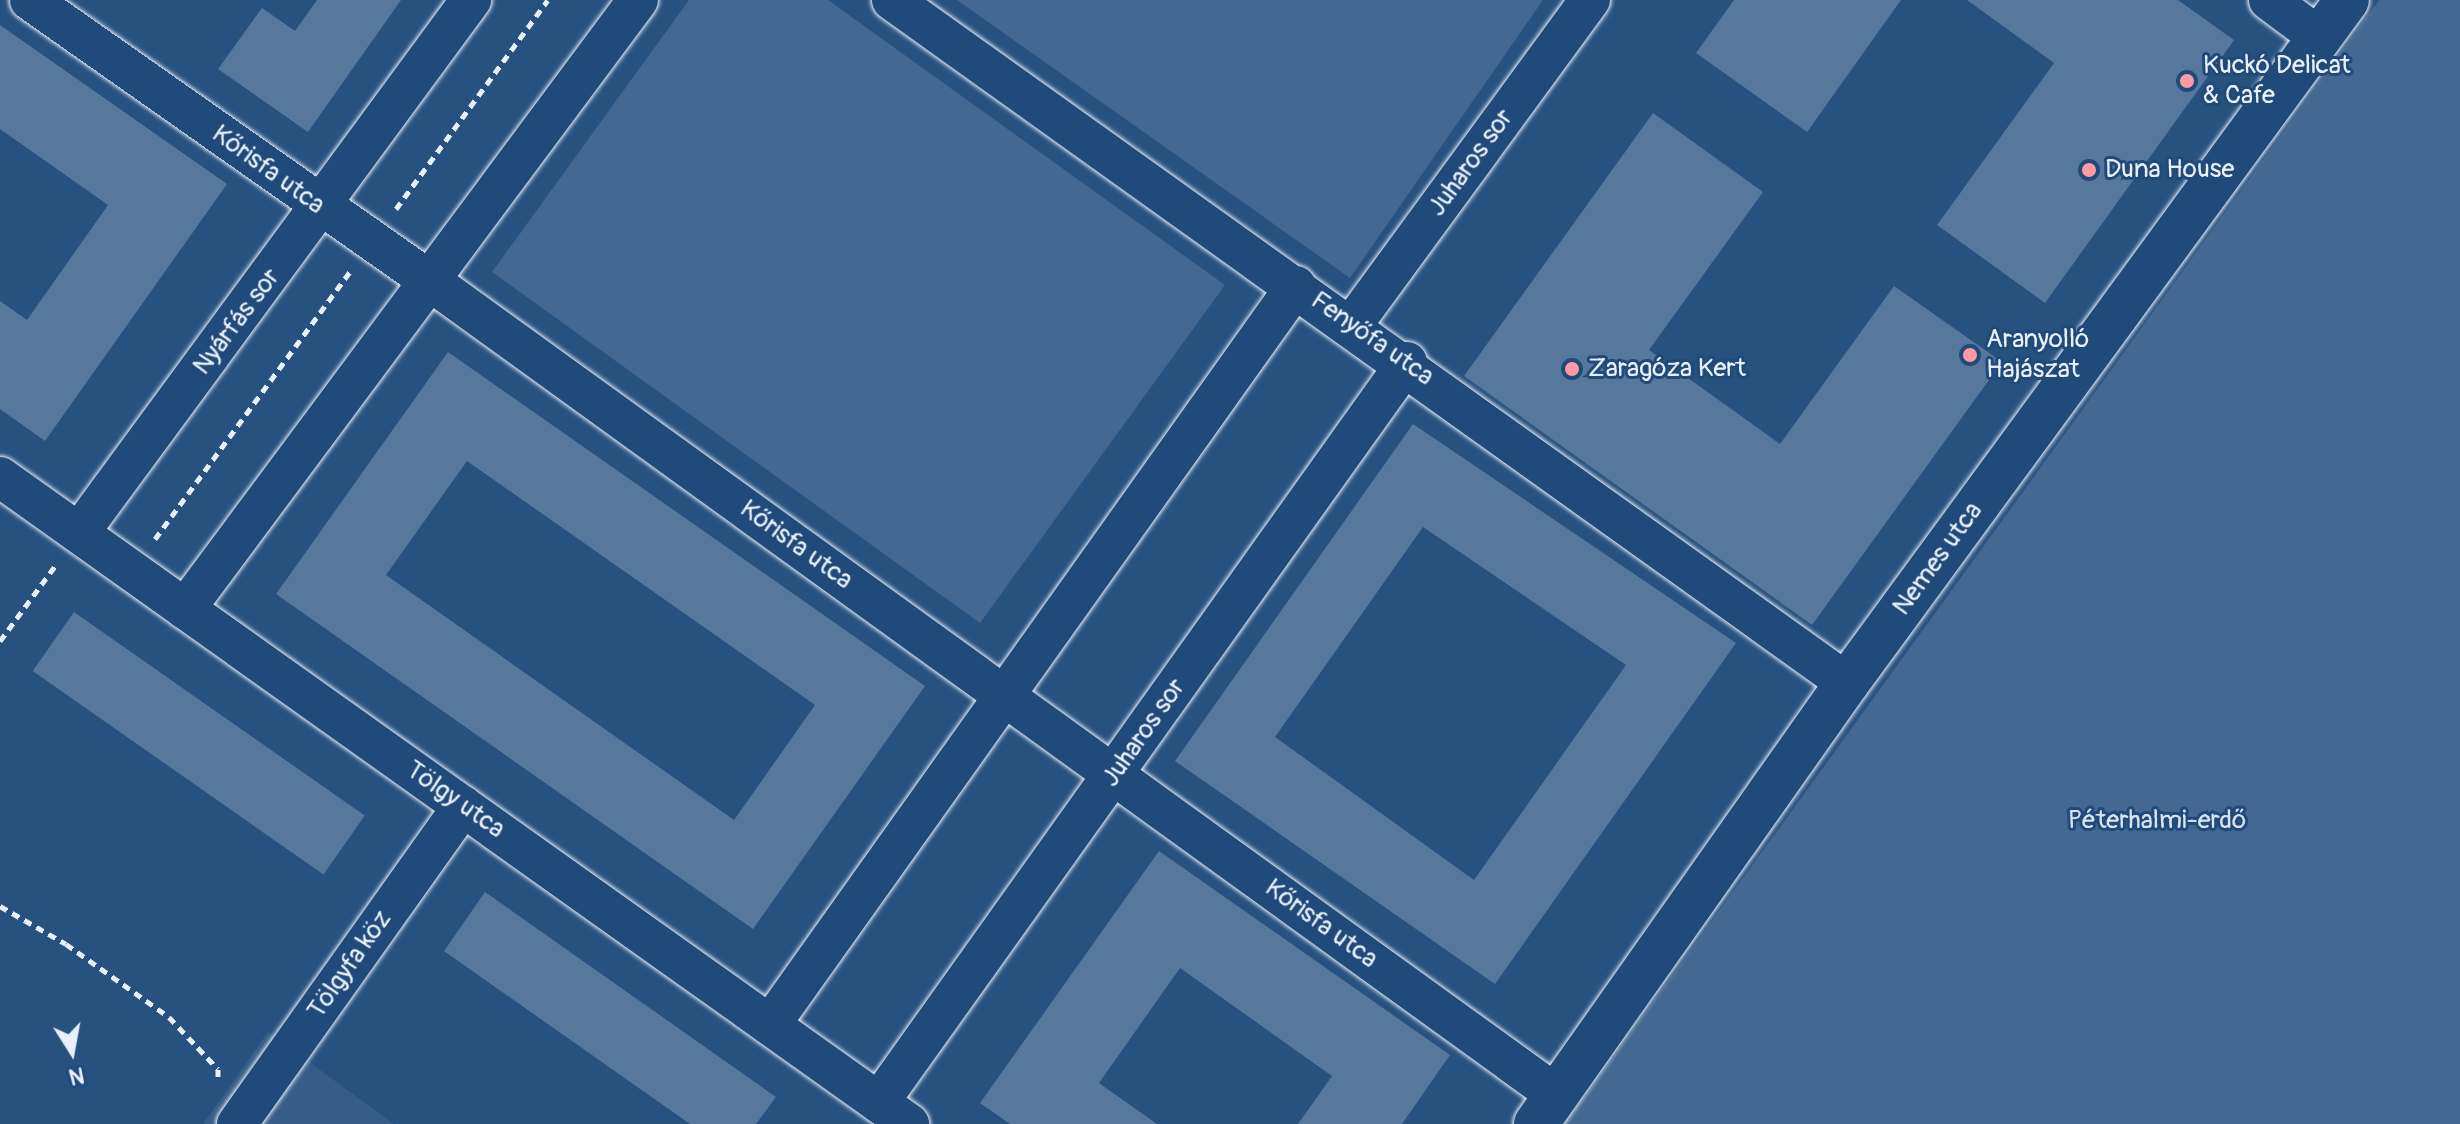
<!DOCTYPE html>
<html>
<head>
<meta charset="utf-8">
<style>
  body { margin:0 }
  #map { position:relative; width:2460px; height:1124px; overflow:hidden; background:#27517f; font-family:Pangolin,sans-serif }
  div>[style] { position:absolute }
  .built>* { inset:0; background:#355d88 }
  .green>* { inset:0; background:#436891 }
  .building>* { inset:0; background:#57789d; transform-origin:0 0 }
  .path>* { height:5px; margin-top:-2.5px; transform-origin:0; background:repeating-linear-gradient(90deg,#e8f1f8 0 8px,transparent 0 14px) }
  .roads { filter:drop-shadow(0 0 2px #e8f1f8) drop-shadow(0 0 2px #e8f1f8) }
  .minor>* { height:40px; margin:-20px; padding:0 20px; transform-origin:20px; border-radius:20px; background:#1f4a7a }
  .tertiary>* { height:44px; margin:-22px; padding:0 22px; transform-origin:22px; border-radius:22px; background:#1f4a7a }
  .dots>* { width:22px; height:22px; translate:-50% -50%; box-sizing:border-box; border:4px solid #1f4a7a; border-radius:50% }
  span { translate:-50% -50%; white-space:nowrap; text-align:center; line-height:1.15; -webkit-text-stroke:6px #1f4a7a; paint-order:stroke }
  .poi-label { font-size:26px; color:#e8f1f8 }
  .left { translate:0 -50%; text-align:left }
  .street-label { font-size:26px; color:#e8f1f8 }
  .park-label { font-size:26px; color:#d8e3ee }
  .north { position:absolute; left:32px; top:1012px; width:80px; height:80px; -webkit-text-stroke:6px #1f4a7a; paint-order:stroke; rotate:169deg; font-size:22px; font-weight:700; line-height:32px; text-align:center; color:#e8f1f8 }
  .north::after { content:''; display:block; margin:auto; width:28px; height:36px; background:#e8f1f8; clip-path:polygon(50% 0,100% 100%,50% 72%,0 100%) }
</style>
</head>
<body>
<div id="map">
  <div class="built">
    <div style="clip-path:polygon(268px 1032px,394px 1124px,203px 1124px)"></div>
  </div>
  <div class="green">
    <div style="clip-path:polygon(689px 0,828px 0,1225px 285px,980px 623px,492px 272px)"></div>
    <div style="clip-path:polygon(957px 0,1543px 0,1350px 278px)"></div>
    <div style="clip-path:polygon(2379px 0,2460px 0,2460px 1124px,1565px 1124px)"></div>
  </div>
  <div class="building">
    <div style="clip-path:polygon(317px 0,401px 0,308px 132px,218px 69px,262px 8px,295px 31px)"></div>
    <div style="clip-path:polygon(1734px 0,1901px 0,1807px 132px,1696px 53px)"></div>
    <div style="clip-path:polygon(1967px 0,2178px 0,2234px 40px,2045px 303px,1937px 225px,2054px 63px)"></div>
    <div style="clip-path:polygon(0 25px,227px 184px,45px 441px,0 409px,0 301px,27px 320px,108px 205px,0 129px)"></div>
    <div style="clip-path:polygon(1653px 113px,1763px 192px,1649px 350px,1780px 444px,1894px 286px,2002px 362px,1812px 625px,1464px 376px)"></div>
    <div style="clip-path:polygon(evenodd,448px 352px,925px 686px,753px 929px,276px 594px,448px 352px,467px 461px,815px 705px,734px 820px,386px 575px,467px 461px)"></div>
    <div style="clip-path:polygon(evenodd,1413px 424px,1736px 643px,1495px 984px,1175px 761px,1413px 424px,1423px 527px,1626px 665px,1474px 880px,1275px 737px,1423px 527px)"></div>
    <div style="left:74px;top:612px;width:355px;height:72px;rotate:35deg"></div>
    <div style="clip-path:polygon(1159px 851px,1450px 1055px,1402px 1124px,1298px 1124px,1332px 1076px,1180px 968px,1099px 1083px,1157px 1124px,1010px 1124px,980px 1103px)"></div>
    <div style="clip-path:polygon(485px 892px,776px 1097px,756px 1124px,690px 1124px,444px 951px)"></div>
  </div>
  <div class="path">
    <div style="left:396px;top:209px;width:258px;rotate:-54deg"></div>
    <div style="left:155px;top:539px;width:331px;rotate:-53.9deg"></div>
    <div style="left:0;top:641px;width:93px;rotate:-53.7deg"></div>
    <div style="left:0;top:906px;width:76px;rotate:29.9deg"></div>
    <div style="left:66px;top:944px;width:126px;rotate:35.3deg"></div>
    <div style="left:169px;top:1017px;width:71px;rotate:46.7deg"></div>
    <div style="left:218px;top:1069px;width:9px;rotate:90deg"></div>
  </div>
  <div class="roads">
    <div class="minor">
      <div style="left:30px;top:0;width:487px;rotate:35.1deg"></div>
      <div style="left:429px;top:280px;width:1393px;rotate:35.86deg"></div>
      <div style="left:892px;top:0;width:1174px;rotate:35.57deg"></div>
      <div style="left:2269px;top:0;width:64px;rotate:36.7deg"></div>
      <div style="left:1352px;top:325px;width:403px;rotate:-53.8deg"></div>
      <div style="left:0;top:477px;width:1116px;rotate:35.44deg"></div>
      <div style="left:79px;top:533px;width:662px;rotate:-53.67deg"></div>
      <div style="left:185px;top:609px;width:759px;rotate:-53.36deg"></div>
      <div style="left:770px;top:1025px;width:907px;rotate:-54.56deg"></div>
      <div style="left:879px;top:1102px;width:909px;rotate:-54.49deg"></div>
      <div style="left:237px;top:1124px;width:390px;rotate:-54.6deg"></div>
    </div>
    <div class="tertiary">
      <div style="left:1536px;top:1124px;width:540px;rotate:-54.81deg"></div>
      <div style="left:1847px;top:683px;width:846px;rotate:-53.79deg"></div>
    </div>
  </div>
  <div class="dots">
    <div style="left:2187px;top:81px;background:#ff9aa2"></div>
    <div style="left:2089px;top:170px;background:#ff9aa2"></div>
    <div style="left:1970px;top:355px;background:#ff9aa2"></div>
    <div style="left:1572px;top:369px;background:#ff9aa2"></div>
  </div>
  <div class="poi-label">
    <span class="left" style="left:2203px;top:81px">Kuckó Delicat<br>&amp; Cafe</span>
    <span class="left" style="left:2105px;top:170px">Duna House</span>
    <span class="left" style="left:1986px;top:355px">Aranyolló<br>Hajászat</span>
    <span class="left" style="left:1588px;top:369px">Zaragóza Kert</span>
  </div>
  <div class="street-label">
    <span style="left:1471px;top:163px;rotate:-54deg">Juharos sor</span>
    <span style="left:268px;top:170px;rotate:36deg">Kőrisfa utca</span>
    <span style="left:237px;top:322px;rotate:-53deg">Nyárfás sor</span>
    <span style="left:1372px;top:339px;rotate:35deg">Fenyőfa utca</span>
    <span style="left:796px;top:545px;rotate:36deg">Kőrisfa utca</span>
    <span style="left:1938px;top:559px;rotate:-54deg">Nemes utca</span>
    <span style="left:1144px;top:733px;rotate:-55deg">Juharos sor</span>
    <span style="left:455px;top:800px;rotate:35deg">Tölgy utca</span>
    <span style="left:1321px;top:924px;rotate:36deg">Kőrisfa utca</span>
    <span style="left:350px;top:965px;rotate:-55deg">Tölgyfa köz</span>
  </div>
  <div class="park-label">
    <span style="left:2157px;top:821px">Péterhalmi-erdő</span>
  </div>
  <div class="north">N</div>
</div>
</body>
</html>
